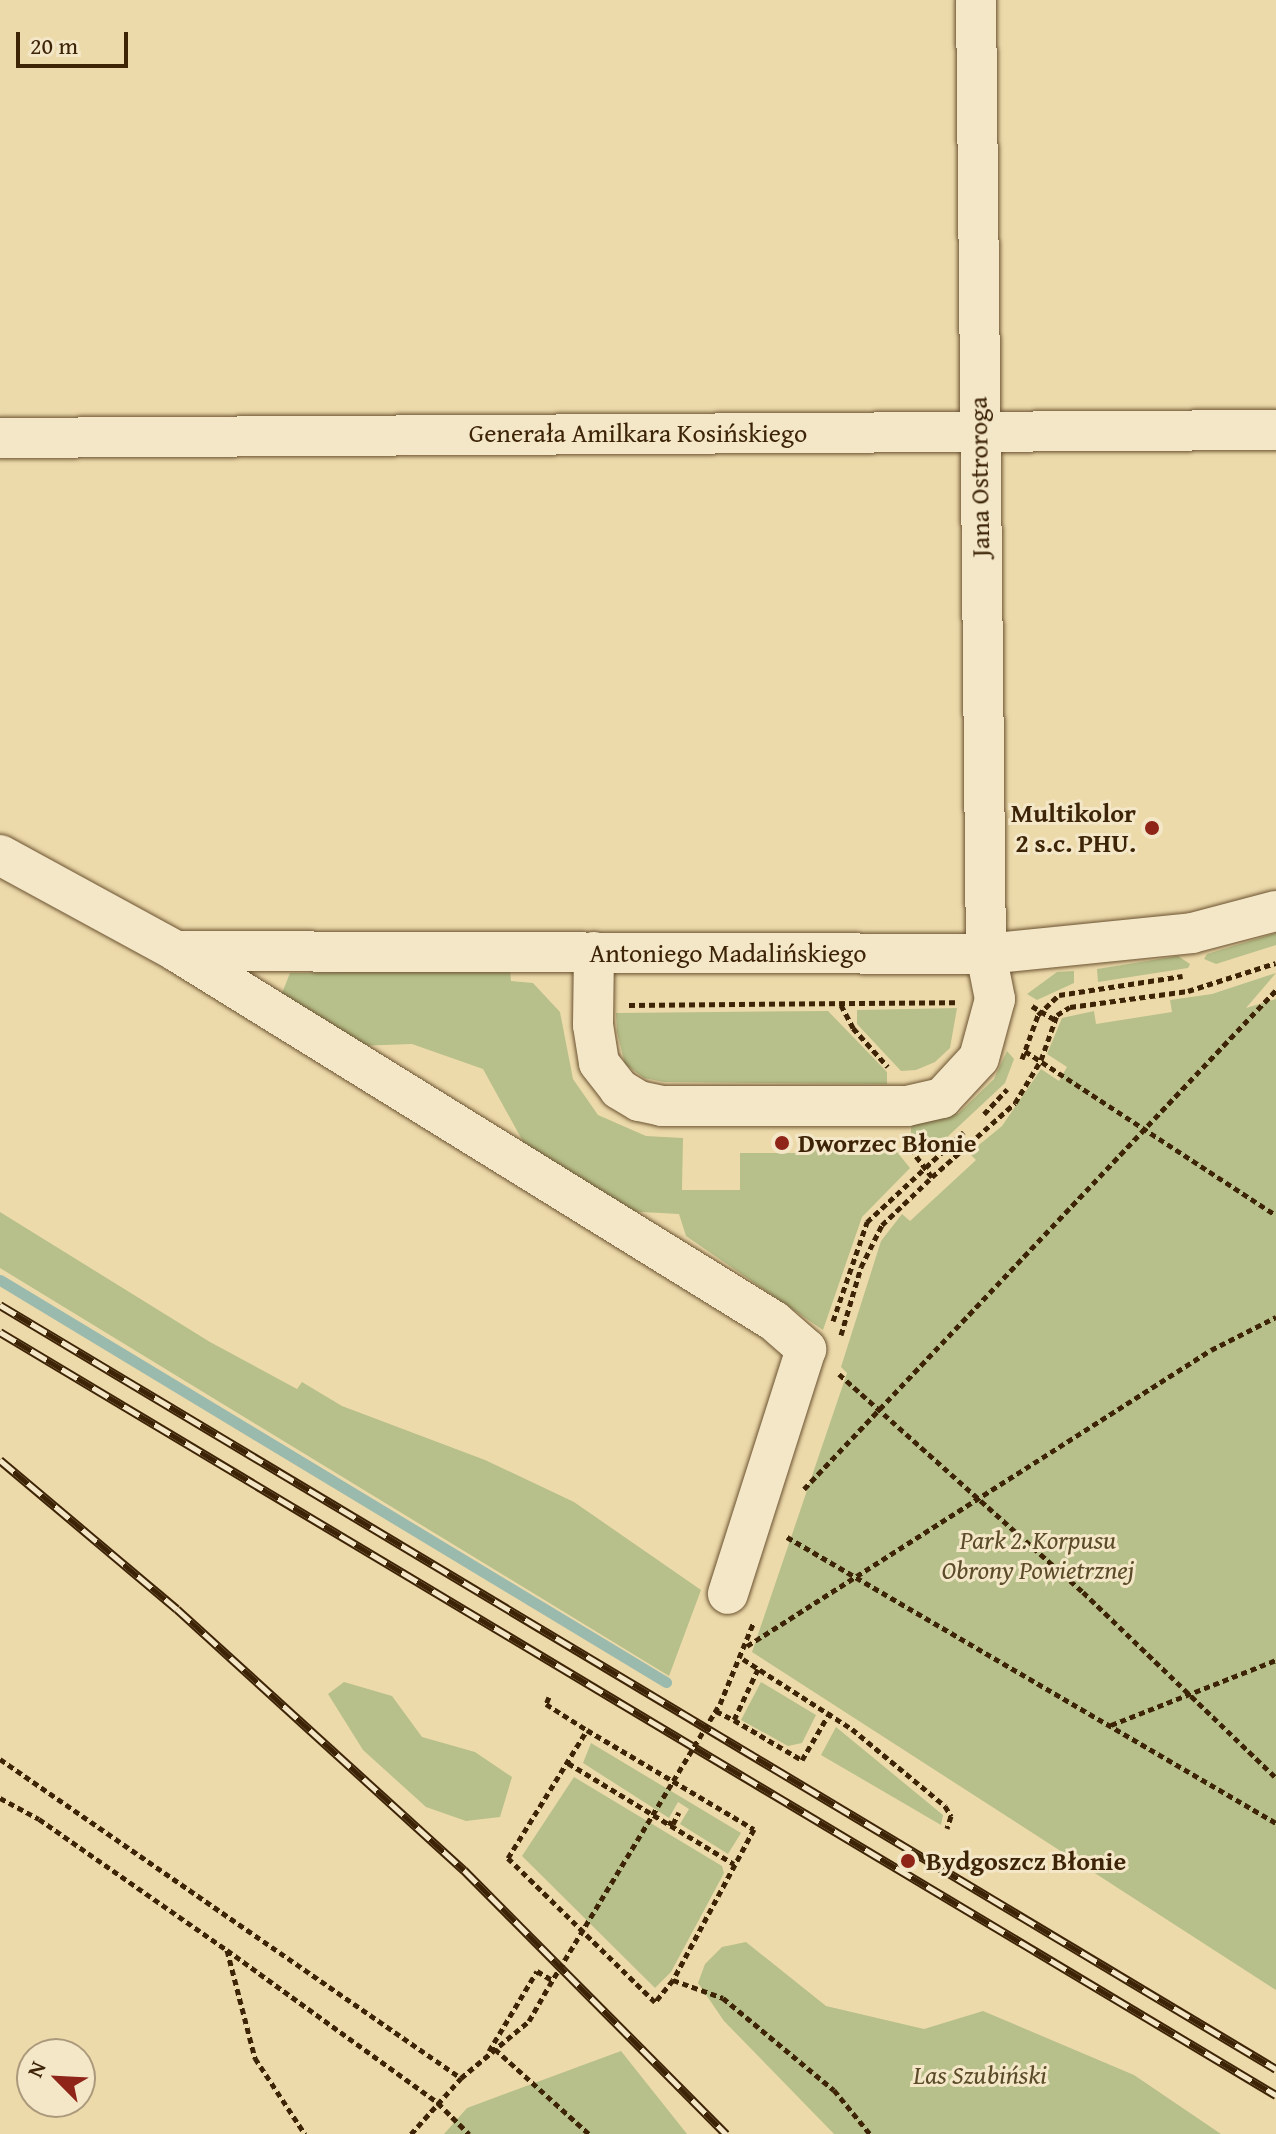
<!DOCTYPE html>
<html>
<head>
<meta charset="utf-8">
<style>
  body { margin:0 }
  #map { position:relative; width:1276px; height:2134px; overflow:hidden; background:#eddaab; font-family:"Gentium Book Plus",serif }
  div>[style] { position:absolute }
  .green>* { inset:0; background:#b7c08a }
  .stream>* { height:11px; margin:-5.5px; padding:0 5.5px; transform-origin:5.5px; border-radius:5.5px; background:#99baad }
  .path>* { height:5px; margin-top:-2.5px; transform-origin:0; background:repeating-linear-gradient(90deg,#3e2407 0 6px,transparent 0 10px) }
  .roads { filter:drop-shadow(0 0 2px #6a5230) drop-shadow(0 0 2px #6a5230) }
  .minor>* { height:40px; margin:-20px; padding:0 20px; transform-origin:20px; border-radius:20px; background:#f3e7c8 }
  .rail>* { height:9px; margin-top:-4.5px; transform-origin:0; background:repeating-linear-gradient(90deg,#f3e7c8 0 18px,#3e2407 0 36px); box-sizing:border-box; border-block:2px solid #3e2407 }
  .path-bridge>* { height:5px; margin-top:-2.5px; transform-origin:0; background:repeating-linear-gradient(90deg,#3e2407 0 6px,transparent 0 10px) }
  .dots>* { width:22px; height:22px; translate:-50% -50%; box-sizing:border-box; border:4px solid #f3e7c8; border-radius:50% }
  span { translate:-50% -50%; white-space:nowrap; text-align:center; line-height:1.15; -webkit-text-stroke:6px #f3e7c8; paint-order:stroke }
  .street-label { font-size:26px; color:#3e2407 }
  .poi-label { font-size:26px; color:#3e2407; font-weight:700 }
  .right { translate:-100% -50%; text-align:right }
  .left { translate:0 -50%; text-align:left }
  .park-label { font-size:26px; color:#5c4b28; font-style:italic }
  .north { position:absolute; left:16px; top:2038px; width:80px; height:80px; box-sizing:border-box; background:#f3e7c8; border:2px solid #ab997b; border-radius:50%; rotate:294deg; font-size:22px; font-weight:700; line-height:32px; text-align:center; color:#3e2407 }
  .north::after { content:''; display:block; margin:auto; width:28px; height:36px; background:#8f2418; clip-path:polygon(50% 0,100% 100%,50% 72%,0 100%) }
  .scale { position:absolute; left:16px; top:32px; width:112px; height:36px; box-sizing:border-box; border:4px solid #3e2407; border-top:0; padding-left:10px; font-size:24px; line-height:28px; white-space:nowrap; color:#3e2407; -webkit-text-stroke:6px #f3e7c8; paint-order:stroke }
</style>
</head>
<body>
<div id="map">
  <div class="green">
    <div style="clip-path:polygon(1276px 933px,1276px 945px,1216px 964px,1204px 959px,1207px 954px)"></div>
    <div style="clip-path:polygon(1178px 956px,1190px 964px,1188px 968px,1098px 982px,1097px 969px)"></div>
    <div style="clip-path:polygon(510px 969px,511px 981px,533px 983px,560px 1012px,573px 1079px,598px 1115px,646px 1136px,683px 1138px,682px 1190px,740px 1190px,740px 1153px,809px 1153px,810px 1144px,889px 1142px,910px 1168px,862px 1217px,823px 1330px,686px 1236px,679px 1214px,623px 1211px,526px 1147px,483px 1069px,412px 1044px,356px 1046px,280px 998px,290px 973px)"></div>
    <div style="clip-path:polygon(1074px 971px,1074px 983px,1037px 1000px,1027px 994px,1057px 972px)"></div>
    <div style="clip-path:polygon(1276px 973px,1246px 1008px,1276px 999px,1276px 1990px,752px 1652px,847px 1373px,841px 1367px,881px 1241px,902px 1214px,910px 1221px,976px 1160px,969px 1153px,1002px 1126px,1041px 1069px,1059px 1081px,1067px 1067px,1047px 1054px,1062px 1018px,1094px 1011px,1096px 1024px,1172px 1012px,1170px 1000px,1212px 994px)"></div>
    <div style="clip-path:polygon(957px 1008px,950px 1048px,935px 1062px,916px 1070px,901px 1071px,857px 1024px,857px 1010px)"></div>
    <div style="clip-path:polygon(828px 1011px,887px 1072px,887px 1084px,664px 1082px,644px 1078px,625px 1064px,617px 1032px,616px 1013px)"></div>
    <div style="clip-path:polygon(1007px 1051px,1014px 1059px,1005px 1083px,928px 1155px,911px 1136px,911px 1125px,959px 1113px,994px 1079px)"></div>
    <div style="clip-path:polygon(0 1212px,210px 1342px,297px 1389px,302px 1382px,342px 1406px,485px 1460px,574px 1502px,701px 1590px,669px 1676px,0 1268px)"></div>
    <div style="clip-path:polygon(344px 1682px,392px 1696px,422px 1737px,475px 1752px,512px 1777px,500px 1817px,466px 1821px,426px 1807px,363px 1750px,328px 1694px)"></div>
    <div style="clip-path:polygon(761px 1682px,816px 1715px,802px 1743px,788px 1746px,741px 1720px)"></div>
    <div style="clip-path:polygon(836px 1727px,943px 1815px,941px 1825px,821px 1755px)"></div>
    <div style="clip-path:polygon(591px 1743px,741px 1833px,728px 1854px,680px 1824px,689px 1809px,678px 1802px,669px 1818px,583px 1763px)"></div>
    <div style="clip-path:polygon(574px 1777px,722px 1866px,724px 1873px,671px 1972px,655px 1988px,522px 1856px)"></div>
    <div style="clip-path:polygon(746px 1942px,826px 2006px,924px 2029px,983px 2011px,1134px 2075px,1221px 2134px,834px 2134px,724px 2021px,698px 1983px,705px 1964px,722px 1947px)"></div>
    <div style="clip-path:polygon(621px 2051px,687px 2134px,444px 2134px,467px 2108px)"></div>
  </div>
  <div class="stream">
    <div style="left:0;top:1280px;width:778px;rotate:31.12deg"></div>
  </div>
  <div class="path">
    <div style="left:629px;top:1005px;width:326px;rotate:-0.5deg"></div>
    <div style="left:841px;top:1005px;width:26px;rotate:62deg"></div>
    <div style="left:853px;top:1028px;width:52px;rotate:48.1deg"></div>
    <div style="left:1032px;top:1006px;width:27px;rotate:31deg"></div>
    <div style="left:1025px;top:1051px;width:300px;rotate:33.2deg"></div>
    <div style="left:1022px;top:1059px;width:47px;rotate:-70deg"></div>
    <div style="left:1038px;top:1015px;width:29px;rotate:-44deg"></div>
    <div style="left:1059px;top:995px;width:125px;rotate:-8.7deg"></div>
    <div style="left:984px;top:1114px;width:34px;rotate:-47deg"></div>
    <div style="left:932px;top:1177px;width:111px;rotate:-41.7deg"></div>
    <div style="left:1015px;top:1103px;width:50px;rotate:-58.8deg"></div>
    <div style="left:1041px;top:1060px;width:48px;rotate:-70.4deg"></div>
    <div style="left:1057px;top:1015px;width:15px;rotate:-32deg"></div>
    <div style="left:1070px;top:1007px;width:119px;rotate:-7.7deg"></div>
    <div style="left:1188px;top:991px;width:92px;rotate:-17.7deg"></div>
    <div style="left:833px;top:1321px;width:105px;rotate:-71deg"></div>
    <div style="left:867px;top:1222px;width:132px;rotate:-42.9deg"></div>
    <div style="left:841px;top:1335px;width:71px;rotate:-73.6deg"></div>
    <div style="left:861px;top:1267px;width:47px;rotate:-63.4deg"></div>
    <div style="left:882px;top:1225px;width:69px;rotate:-43.8deg"></div>
    <div style="left:932px;top:1177px;width:43px;rotate:-127.4deg"></div>
    <div style="left:839px;top:1374px;width:327px;rotate:41.8deg"></div>
    <div style="left:1083px;top:1592px;width:268px;rotate:43.9deg"></div>
    <div style="left:804px;top:1489px;width:687px;rotate:-46.59deg"></div>
    <div style="left:787px;top:1537px;width:566px;rotate:30.32deg"></div>
    <div style="left:747px;top:1646px;width:550px;rotate:-32.54deg"></div>
    <div style="left:1211px;top:1350px;width:73px;rotate:-26.9deg"></div>
    <div style="left:743px;top:1659px;width:130px;rotate:32.7deg"></div>
    <div style="left:852px;top:1729px;width:121px;rotate:39.6deg"></div>
    <div style="left:945px;top:1806px;width:12px;rotate:59deg"></div>
    <div style="left:951px;top:1816px;width:13px;rotate:108deg"></div>
    <div style="left:758px;top:1669px;width:56px;rotate:115.2deg"></div>
    <div style="left:734px;top:1720px;width:79px;rotate:30.5deg"></div>
    <div style="left:802px;top:1760px;width:56px;rotate:-59.7deg"></div>
    <div style="left:549px;top:1697px;width:8px;rotate:113deg"></div>
    <div style="left:546px;top:1704px;width:49px;rotate:32.4deg"></div>
    <div style="left:720px;top:1704px;width:87px;rotate:-67.6deg"></div>
    <div style="left:716px;top:1711px;width:20px;rotate:27deg"></div>
    <div style="left:1111px;top:1725px;width:177px;rotate:-21.5deg"></div>
    <div style="left:587px;top:1730px;width:194px;rotate:30.7deg"></div>
    <div style="left:754px;top:1829px;width:171px;rotate:118.2deg"></div>
    <div style="left:673px;top:1980px;width:28px;rotate:129deg"></div>
    <div style="left:655px;top:2002px;width:206px;rotate:-135.6deg"></div>
    <div style="left:508px;top:1858px;width:150px;rotate:-58.3deg"></div>
    <div style="left:0;top:1759px;width:561px;rotate:34.68deg"></div>
    <div style="left:568px;top:1763px;width:194px;rotate:31.3deg"></div>
    <div style="left:0;top:1798px;width:44px;rotate:28.3deg"></div>
    <div style="left:39px;top:1819px;width:229px;rotate:34.9deg"></div>
    <div style="left:227px;top:1950px;width:261px;rotate:35.9deg"></div>
    <div style="left:438px;top:2103px;width:44px;rotate:45deg"></div>
    <div style="left:668px;top:1822px;width:5px;rotate:22deg"></div>
    <div style="left:673px;top:1824px;width:13px;rotate:-63deg"></div>
    <div style="left:227px;top:1950px;width:112px;rotate:75.5deg"></div>
    <div style="left:255px;top:2058px;width:91px;rotate:56.7deg"></div>
    <div style="left:673px;top:1980px;width:53px;rotate:19.8deg"></div>
    <div style="left:723px;top:1998px;width:144px;rotate:39.7deg"></div>
    <div style="left:834px;top:2090px;width:57px;rotate:50.7deg"></div>
    <div style="left:495px;top:2049px;width:127px;rotate:42.1deg"></div>
    <div style="left:489px;top:2051px;width:93px;rotate:-59deg"></div>
    <div style="left:537px;top:1971px;width:17px;rotate:31deg"></div>
    <div style="left:411px;top:2134px;width:75px;rotate:-48.2deg"></div>
    <div style="left:461px;top:2078px;width:89px;rotate:-40deg"></div>
    <div style="left:529px;top:2021px;width:40px;rotate:-60.3deg"></div>
  </div>
  <div class="roads">
    <div class="minor">
      <div style="left:0;top:438px;width:1276px;rotate:-0.36deg"></div>
      <div style="left:0;top:855px;width:200px;rotate:28.6deg"></div>
      <div style="left:176px;top:951px;width:810px;rotate:0.21deg"></div>
      <div style="left:986px;top:954px;width:207px;rotate:-5.8deg"></div>
      <div style="left:1192px;top:933px;width:87px;rotate:-14.7deg"></div>
      <div style="left:594px;top:952px;width:73px;rotate:90.8deg"></div>
      <div style="left:593px;top:1025px;width:38px;rotate:81deg"></div>
      <div style="left:599px;top:1063px;width:33px;rotate:52deg"></div>
      <div style="left:619px;top:1089px;width:23px;rotate:31deg"></div>
      <div style="left:639px;top:1101px;width:24px;rotate:12deg"></div>
      <div style="left:662px;top:1106px;width:245px"></div>
      <div style="left:907px;top:1106px;width:36px;rotate:-13deg"></div>
      <div style="left:942px;top:1098px;width:54px;rotate:-47.2deg"></div>
      <div style="left:979px;top:1058px;width:61px;rotate:-74.8deg"></div>
      <div style="left:995px;top:999px;width:46px;rotate:-101.3deg"></div>
      <div style="left:986px;top:954px;width:954px;rotate:-90.6deg"></div>
      <div style="left:179px;top:953px;width:700px;rotate:31.74deg"></div>
      <div style="left:774px;top:1321px;width:43px;rotate:41.2deg"></div>
      <div style="left:806px;top:1349px;width:257px;rotate:107.7deg"></div>
    </div>
  </div>
  <div class="rail">
    <div style="left:0;top:1305px;width:1487px;rotate:30.91deg"></div>
    <div style="left:0;top:1332px;width:1487px;rotate:30.88deg"></div>
    <div style="left:0;top:1460px;width:231px;rotate:40.1deg"></div>
    <div style="left:177px;top:1609px;width:388px;rotate:42.3deg"></div>
    <div style="left:464px;top:1870px;width:372px;rotate:45.2deg"></div>
  </div>
  <div class="path-bridge">
    <div style="left:549px;top:1986px;width:330px;rotate:-58.8deg"></div>
  </div>
  <div class="dots">
    <div style="left:1152px;top:828px;background:#8f2418"></div>
    <div style="left:782px;top:1143px;background:#8f2418"></div>
    <div style="left:908px;top:1861px;background:#8f2418"></div>
  </div>
  <div class="street-label">
    <span style="left:638px;top:433px">Generała Amilkara Kosińskiego</span>
    <span style="left:979px;top:477px;rotate:-91deg">Jana Ostroroga</span>
    <span style="left:728px;top:953px">Antoniego Madalińskiego</span>
  </div>
  <div class="poi-label">
    <span class="right" style="left:1136px;top:828px">Multikolor<br>2 s.c. PHU.</span>
    <span class="left" style="left:798px;top:1143px">Dworzec Błonie</span>
    <span class="left" style="left:926px;top:1861px">Bydgoszcz Błonie</span>
  </div>
  <div class="park-label">
    <span style="left:1038px;top:1555px">Park 2. Korpusu<br>Obrony Powietrznej</span>
    <span style="left:980px;top:2075px">Las Szubiński</span>
  </div>
  <div class="north">N</div>
  <div class="scale">20 m</div>
</div>
</body>
</html>
